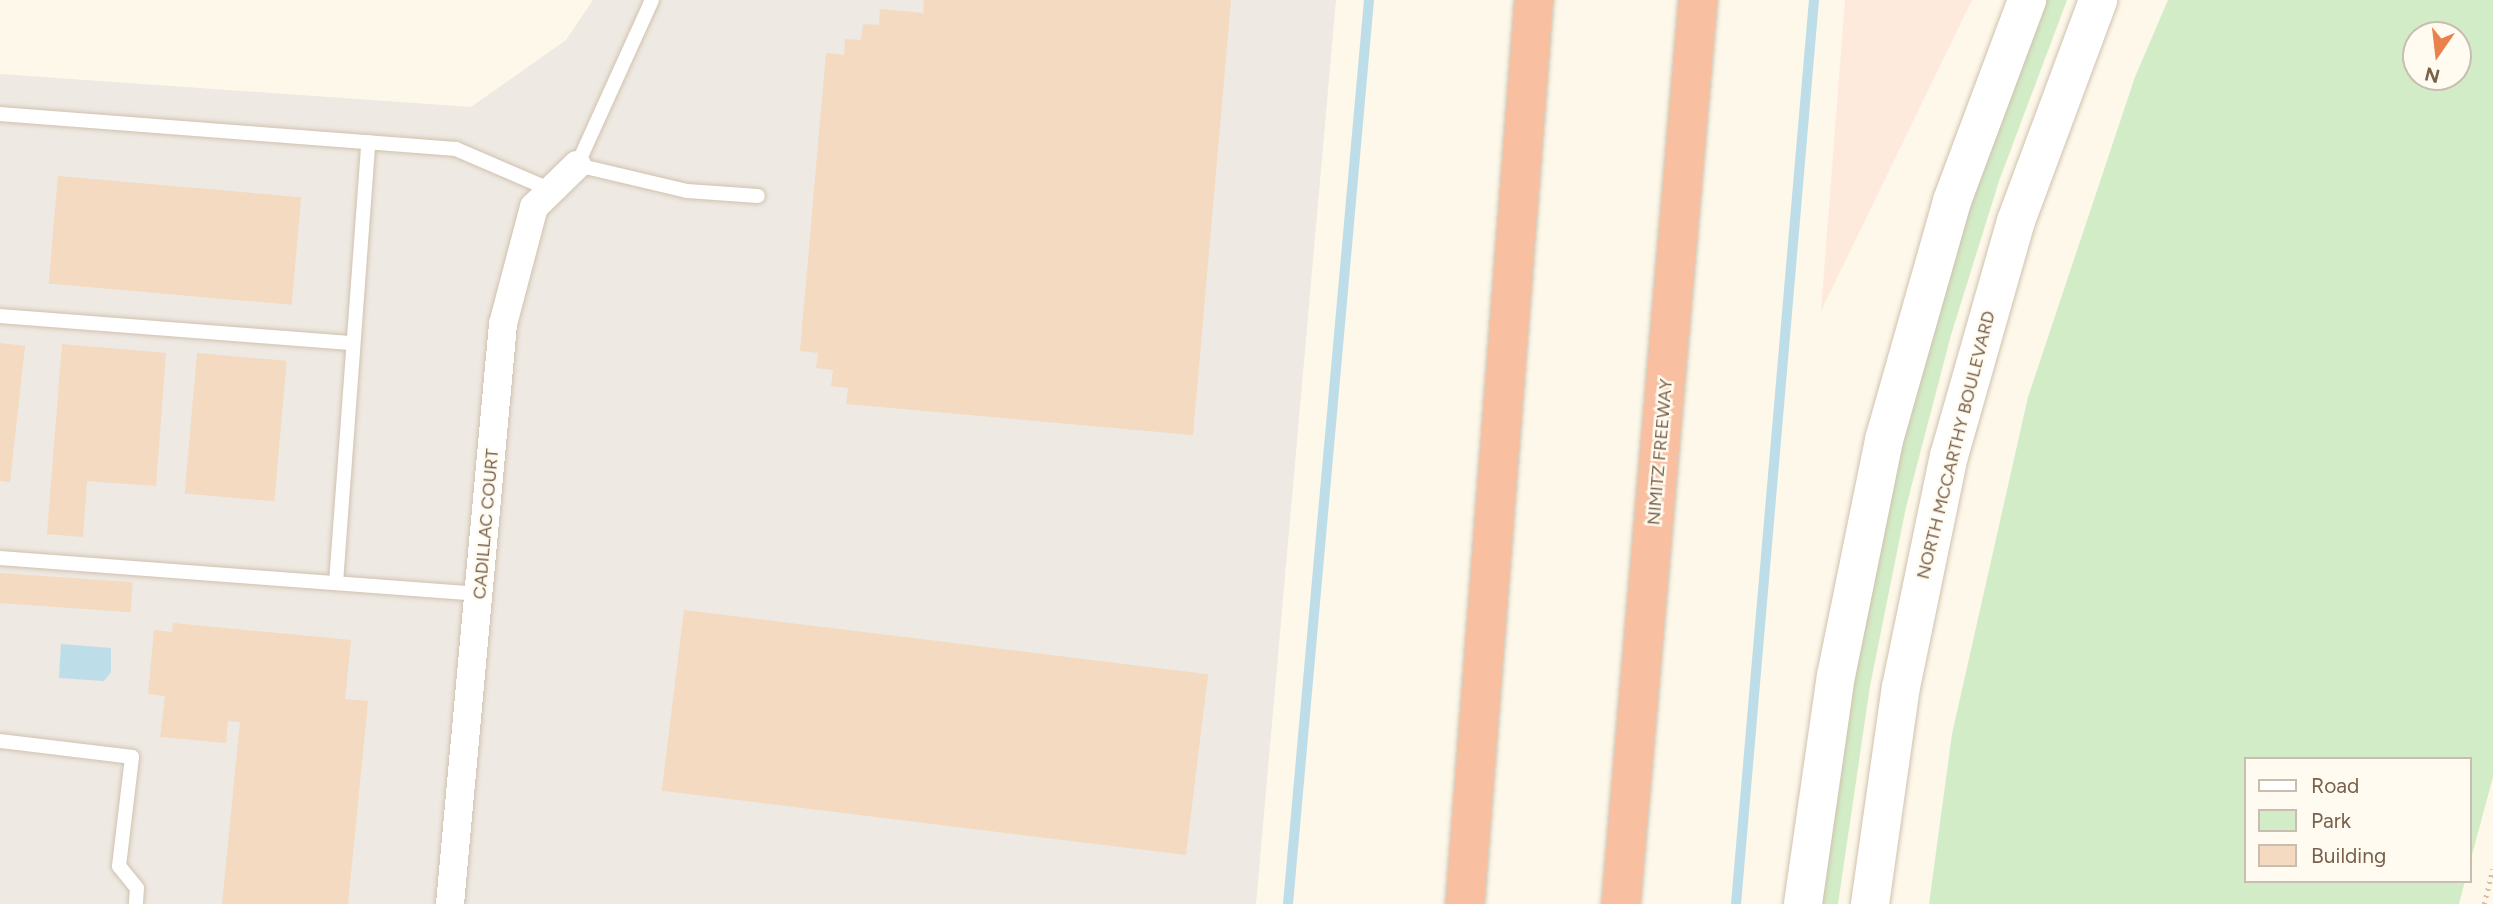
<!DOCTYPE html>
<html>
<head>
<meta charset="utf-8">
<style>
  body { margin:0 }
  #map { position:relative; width:2493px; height:904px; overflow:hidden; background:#fdf8ea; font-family:Figtree,sans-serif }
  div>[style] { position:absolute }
  .commercial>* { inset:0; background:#fdeadd }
  .industrial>* { inset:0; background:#eee9e2 }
  .green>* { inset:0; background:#d2ecc7 }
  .water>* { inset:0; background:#bddde8 }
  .stream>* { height:10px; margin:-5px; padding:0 5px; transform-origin:5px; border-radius:5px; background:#bddde8 }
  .building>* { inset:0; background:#f3dac0; transform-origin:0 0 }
  .path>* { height:4.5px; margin-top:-2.25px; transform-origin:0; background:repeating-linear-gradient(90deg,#d9bea3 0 2px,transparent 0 7px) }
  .roads { filter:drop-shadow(0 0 2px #d0c1ae) drop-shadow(0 0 2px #d0c1ae) }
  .lane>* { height:14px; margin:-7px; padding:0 7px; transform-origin:7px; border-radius:7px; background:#fff }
  .street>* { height:28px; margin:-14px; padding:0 14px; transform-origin:14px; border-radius:14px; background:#fff }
  .secondary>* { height:38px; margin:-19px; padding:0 19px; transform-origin:19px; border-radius:19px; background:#fff }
  .highway>* { height:38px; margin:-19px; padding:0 19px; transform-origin:19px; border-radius:19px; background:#f8c0a0 }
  span { translate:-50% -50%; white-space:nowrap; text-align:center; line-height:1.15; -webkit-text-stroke:5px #fffbf1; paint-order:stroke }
  .street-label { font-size:18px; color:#79614b }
  .legend { position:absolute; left:2244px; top:757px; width:228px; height:126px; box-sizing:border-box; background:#fffbf1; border:2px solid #c9bdaf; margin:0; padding:9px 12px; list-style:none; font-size:21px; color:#79614b }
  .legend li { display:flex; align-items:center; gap:14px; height:35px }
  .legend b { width:35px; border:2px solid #c9bdaf }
  .north { position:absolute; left:2402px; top:21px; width:70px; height:70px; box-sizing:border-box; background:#fffbf1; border:2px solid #c9bdaf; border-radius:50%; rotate:194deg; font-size:19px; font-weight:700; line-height:28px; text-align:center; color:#79614b }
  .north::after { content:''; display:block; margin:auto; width:24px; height:32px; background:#e9814d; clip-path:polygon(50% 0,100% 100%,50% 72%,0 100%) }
</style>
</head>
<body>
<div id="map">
  <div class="commercial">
    <div style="clip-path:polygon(1845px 0,1972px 0,1821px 311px)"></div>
  </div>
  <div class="industrial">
    <div style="clip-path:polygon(593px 0,1336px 0,1256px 904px,0 904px,0 74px,471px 107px,566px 40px)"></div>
  </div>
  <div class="green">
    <div style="clip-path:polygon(2040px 0,2067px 0,1999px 181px,1951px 335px,1906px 507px,1870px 686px,1838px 904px,1814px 904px,1827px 799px,1917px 362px)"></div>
    <div style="clip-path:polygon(evenodd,2168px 0,2493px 0,2493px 777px,2470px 862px,2470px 759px,2246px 759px,2246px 881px,2465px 881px,2459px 904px,1929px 904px,1952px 734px,2028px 397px,2135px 77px,2168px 0,2416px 35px,2458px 35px,2458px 77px,2416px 77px,2416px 35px)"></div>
  </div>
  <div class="water">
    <div style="clip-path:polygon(61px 644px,111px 648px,111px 672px,104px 681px,59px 678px)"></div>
  </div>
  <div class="stream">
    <div style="left:1288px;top:904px;width:908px;rotate:-84.88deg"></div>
    <div style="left:1736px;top:904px;width:907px;rotate:-85.07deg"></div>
  </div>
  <div class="building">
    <div style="clip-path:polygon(924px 0,1231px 0,1193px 435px,846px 404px,848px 388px,831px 386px,833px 370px,816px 368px,818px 353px,800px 351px,826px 53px,844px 55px,845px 39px,861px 40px,863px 24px,879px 25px,880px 9px,923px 13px)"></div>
    <div style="left:58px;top:176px;width:244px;height:108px;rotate:5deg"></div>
    <div style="clip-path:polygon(0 343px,25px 346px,10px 482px,0 481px)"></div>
    <div style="clip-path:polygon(62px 344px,166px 353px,156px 486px,87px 481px,83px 537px,47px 534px)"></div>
    <div style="left:197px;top:353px;width:90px;height:141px;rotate:5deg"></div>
    <div style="left:0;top:573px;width:133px;height:30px;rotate:4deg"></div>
    <div style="left:684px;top:610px;width:528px;height:182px;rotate:7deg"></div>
    <div style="clip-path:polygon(173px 623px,351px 640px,345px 699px,368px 701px,348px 904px,222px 904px,240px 722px,228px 721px,226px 743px,160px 737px,165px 696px,148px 694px,154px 630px,172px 632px)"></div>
  </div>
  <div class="path">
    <div style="left:2484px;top:904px;width:36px;rotate:-76deg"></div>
  </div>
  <div class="roads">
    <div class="lane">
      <div style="left:652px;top:0;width:181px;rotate:114.4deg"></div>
      <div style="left:577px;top:165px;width:113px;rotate:13.3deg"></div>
      <div style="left:687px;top:191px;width:71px;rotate:4deg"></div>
      <div style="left:0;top:114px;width:457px;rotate:4.4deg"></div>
      <div style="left:456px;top:149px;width:101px;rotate:23.3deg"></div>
      <div style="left:0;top:316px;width:354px;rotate:4.4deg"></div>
      <div style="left:0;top:558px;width:481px;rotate:4.3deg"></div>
      <div style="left:336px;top:583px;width:442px;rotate:-85.8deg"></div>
      <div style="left:0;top:741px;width:133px;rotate:6.9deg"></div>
      <div style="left:132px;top:757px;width:110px;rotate:96.8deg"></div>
      <div style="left:119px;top:866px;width:28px;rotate:51deg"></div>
      <div style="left:137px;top:888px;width:16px;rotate:94deg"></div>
    </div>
    <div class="street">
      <div style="left:450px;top:904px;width:582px;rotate:-84.78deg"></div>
      <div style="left:503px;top:324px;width:121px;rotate:-75.2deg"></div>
      <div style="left:534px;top:207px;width:60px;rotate:-44.3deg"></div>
    </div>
    <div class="secondary">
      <div style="left:1803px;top:904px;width:230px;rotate:-81.8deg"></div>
      <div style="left:1836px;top:676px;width:241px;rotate:-78.5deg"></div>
      <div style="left:1884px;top:440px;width:248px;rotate:-74.1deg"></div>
      <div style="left:1952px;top:201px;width:215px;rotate:-69.5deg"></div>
      <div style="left:1870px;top:904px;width:219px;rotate:-81.9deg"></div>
      <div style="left:1901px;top:687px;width:236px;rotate:-78.3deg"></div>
      <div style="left:1949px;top:456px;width:244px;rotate:-74.1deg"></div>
      <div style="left:2016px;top:221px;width:236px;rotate:-69.6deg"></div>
    </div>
    <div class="highway">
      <div style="left:1465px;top:904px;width:907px;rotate:-85.64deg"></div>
      <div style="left:1621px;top:904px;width:907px;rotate:-85.13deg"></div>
    </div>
  </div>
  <div class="street-label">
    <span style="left:1956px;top:445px;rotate:-76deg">NORTH MCCARTHY BOULEVARD</span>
    <span style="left:1660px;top:452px;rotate:-85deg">NIMITZ FREEWAY</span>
    <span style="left:486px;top:524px;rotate:-85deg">CADILLAC COURT</span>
  </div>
  <ul class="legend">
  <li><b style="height:9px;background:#fff"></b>Road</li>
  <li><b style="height:19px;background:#d2ecc7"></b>Park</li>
  <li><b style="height:19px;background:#f3dac0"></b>Building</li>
  </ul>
  <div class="north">N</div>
</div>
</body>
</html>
